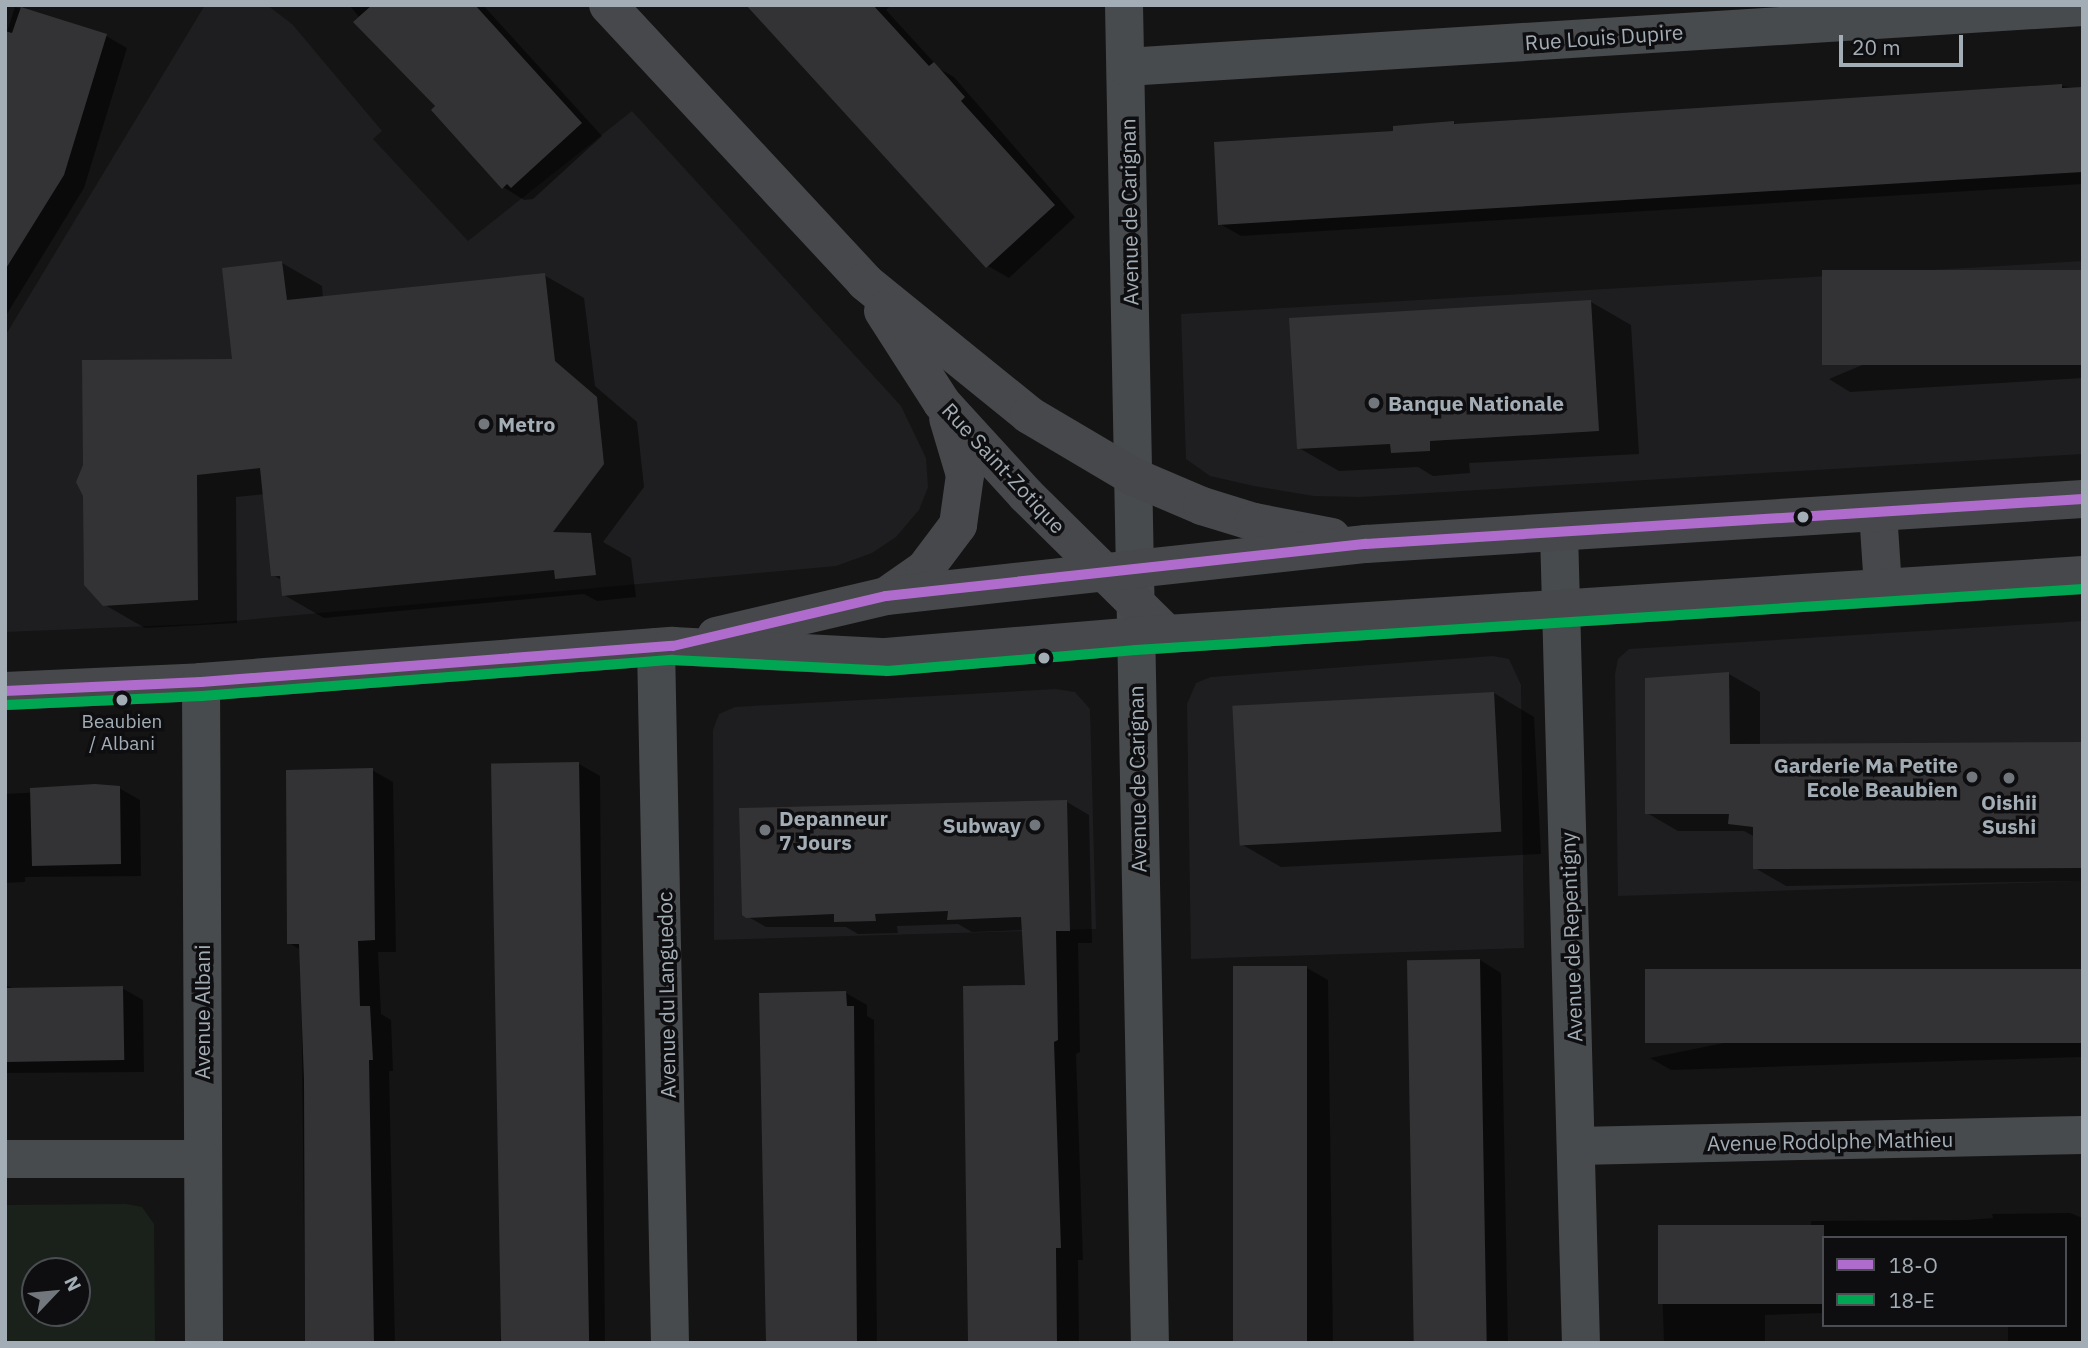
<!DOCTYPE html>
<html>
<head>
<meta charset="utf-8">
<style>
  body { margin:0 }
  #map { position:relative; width:2088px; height:1348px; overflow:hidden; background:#141414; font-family:"IBM Plex Sans",sans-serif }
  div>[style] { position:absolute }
  .built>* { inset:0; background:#1e1e20 }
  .green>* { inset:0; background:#1a211a }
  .shadow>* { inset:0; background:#0007 }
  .building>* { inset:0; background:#333335; transform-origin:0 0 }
  .street>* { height:38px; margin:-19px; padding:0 19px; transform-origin:19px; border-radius:19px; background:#484b4d }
  .secondary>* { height:38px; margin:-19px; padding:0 19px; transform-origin:19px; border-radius:19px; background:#46484b }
  .bus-1>* { height:10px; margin:-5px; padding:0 5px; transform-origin:5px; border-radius:5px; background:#b06ccc }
  .bus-2>* { height:10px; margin:-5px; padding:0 5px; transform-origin:5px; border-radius:5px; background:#00a651 }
  .dots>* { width:19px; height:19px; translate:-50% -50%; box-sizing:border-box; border:4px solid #0e0e10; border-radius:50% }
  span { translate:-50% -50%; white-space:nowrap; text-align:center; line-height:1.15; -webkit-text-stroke:7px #0e0e10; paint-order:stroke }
  .bus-label { font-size:19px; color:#a3adb6 }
  .street-label { font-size:21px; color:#a3adb6 }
  .poi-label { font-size:21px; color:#a3adb6; font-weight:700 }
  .left { translate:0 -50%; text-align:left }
  .right { translate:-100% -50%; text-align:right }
  .frame { position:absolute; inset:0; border:7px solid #a3adb6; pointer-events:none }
  .legend { position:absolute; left:1822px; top:1236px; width:245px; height:91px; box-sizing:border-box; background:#0e0e10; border:2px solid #4a4e52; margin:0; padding:9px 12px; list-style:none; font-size:21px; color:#a3adb6 }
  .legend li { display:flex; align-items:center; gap:14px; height:35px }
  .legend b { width:35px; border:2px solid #4a4e52 }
  .north { position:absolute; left:21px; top:1257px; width:70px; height:70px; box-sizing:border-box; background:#0e0e10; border:2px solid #4a4e52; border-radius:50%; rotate:64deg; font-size:19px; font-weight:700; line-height:28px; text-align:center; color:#a3adb6 }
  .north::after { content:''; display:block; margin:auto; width:24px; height:32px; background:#71777d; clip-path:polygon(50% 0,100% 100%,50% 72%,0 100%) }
  .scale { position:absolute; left:1839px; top:35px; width:124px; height:32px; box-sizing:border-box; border:4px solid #a3adb6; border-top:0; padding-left:9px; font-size:21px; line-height:24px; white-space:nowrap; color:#a3adb6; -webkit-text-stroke:5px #0e0e10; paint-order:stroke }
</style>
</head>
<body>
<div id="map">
  <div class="built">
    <div style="clip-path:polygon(205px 5px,267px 5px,292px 24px,382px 131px,373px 139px,468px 241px,632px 111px,901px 406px,926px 458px,928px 487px,919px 510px,896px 537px,872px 553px,836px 566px,200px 624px,5px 632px,5px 336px)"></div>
    <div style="clip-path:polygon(2083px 261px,2083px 454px,1360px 497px,1314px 496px,1254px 486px,1210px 476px,1186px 459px,1181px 314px)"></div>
    <div style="clip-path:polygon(2083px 621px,2083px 881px,1618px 896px,1615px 674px,1618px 659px,1629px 649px)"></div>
    <div style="clip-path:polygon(1493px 656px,1509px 659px,1521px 685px,1524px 948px,1191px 959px,1187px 704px,1196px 683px,1211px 677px)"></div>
    <div style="clip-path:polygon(1056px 689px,1075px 692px,1090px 709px,1096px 929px,714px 940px,713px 730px,719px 714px,735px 707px)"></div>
  </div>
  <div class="green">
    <div style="clip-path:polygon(evenodd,126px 1204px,142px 1207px,154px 1224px,155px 1343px,5px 1343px,5px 1205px,126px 1204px,35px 1271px,77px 1271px,77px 1313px,35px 1313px,35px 1271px)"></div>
  </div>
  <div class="shadow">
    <div style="clip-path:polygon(349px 5px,483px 5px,602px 136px,533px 199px,524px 200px,503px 187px)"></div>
    <div style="clip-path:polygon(748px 5px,891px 5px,886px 10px,940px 69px,954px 77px,1075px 217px,1009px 278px,988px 266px)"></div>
    <div style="clip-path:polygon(15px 7px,106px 36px,127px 48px,84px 188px,5px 317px,5px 38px)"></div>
    <div style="clip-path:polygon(2062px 86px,2083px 89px,2083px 184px,1241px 236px,1220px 224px,1395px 133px,1454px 123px,1459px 126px)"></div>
    <div style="clip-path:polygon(282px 263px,322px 286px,323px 298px,544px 275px,584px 298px,595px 386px,637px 422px,644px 487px,603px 542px,631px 558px,636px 597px,597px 601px,584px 594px,324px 618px,284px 595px,283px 581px,273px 575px,265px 494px,236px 497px,237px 623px,145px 628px,105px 605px)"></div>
    <div style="clip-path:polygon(2083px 272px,2083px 378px,1850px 392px,1829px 379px)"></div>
    <div style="clip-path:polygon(1591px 302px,1631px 325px,1639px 454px,1469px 463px,1470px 473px,1433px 476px,1418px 467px,1339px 471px,1299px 448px)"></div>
    <div style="clip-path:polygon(1729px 674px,1760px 692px,1760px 746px,2083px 744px,2083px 881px,1786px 886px,1755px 868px,1755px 837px,1744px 831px,1678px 831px,1647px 813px)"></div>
    <div style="clip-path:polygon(1494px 693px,1534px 717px,1541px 854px,1281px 867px,1241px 844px)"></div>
    <div style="clip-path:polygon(579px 764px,600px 776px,605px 1343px,500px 1343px)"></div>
    <div style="clip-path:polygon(372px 770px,393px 782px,396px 952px,378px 952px,381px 1014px,391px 1020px,393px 1071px,389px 1071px,395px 1343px,305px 1343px,301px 950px,289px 943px)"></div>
    <div style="clip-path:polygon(119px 788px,140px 800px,141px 876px,25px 877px,25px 882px,5px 883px,5px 794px)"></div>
    <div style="clip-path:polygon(1067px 802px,1089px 815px,1092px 943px,1078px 943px,1080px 1052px,1076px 1054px,1083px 1260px,1078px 1260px,1079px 1343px,970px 1343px,1027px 987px,1023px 930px,972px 932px,958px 924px,897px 926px,898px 933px,858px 934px,846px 927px,766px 927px,743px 914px)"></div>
    <div style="clip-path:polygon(1480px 960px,1501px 973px,1508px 1343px,1415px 1343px,1409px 963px)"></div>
    <div style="clip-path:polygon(1234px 967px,1307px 968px,1328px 980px,1333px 1343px,1240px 1343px)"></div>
    <div style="clip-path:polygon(2083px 970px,2083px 1057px,1671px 1070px,1650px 1058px)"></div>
    <div style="clip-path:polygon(5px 985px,18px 990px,122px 988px,143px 1000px,144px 1072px,5px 1073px)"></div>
    <div style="clip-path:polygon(846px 993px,867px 1005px,867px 1016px,874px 1020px,877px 1343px,767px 1343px)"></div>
    <div style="clip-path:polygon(2070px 1213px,2083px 1218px,2083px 1343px,2008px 1343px,2008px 1325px,2065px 1325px,2065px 1238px,1824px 1238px,1824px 1313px,1765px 1315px,1765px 1343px,1664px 1343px,1660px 1227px,1811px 1227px,1811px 1221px,1966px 1220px,1993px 1218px,1992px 1214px)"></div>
  </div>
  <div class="building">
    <div style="clip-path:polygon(372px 5px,475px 5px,582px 123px,511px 188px,507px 184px,502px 189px,431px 110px,435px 106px,353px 22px)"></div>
    <div style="clip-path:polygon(746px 5px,873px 5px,929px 66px,934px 62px,965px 97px,961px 101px,1055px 205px,986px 268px)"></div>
    <div style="clip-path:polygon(21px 7px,107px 34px,64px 175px,5px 270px,5px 31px,12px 33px)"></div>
    <div style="clip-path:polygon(2062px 84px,2062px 88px,2083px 87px,2083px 172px,1218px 225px,1214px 142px,1393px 131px,1393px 126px,1454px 121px,1454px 124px)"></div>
    <div style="clip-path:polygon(282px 261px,287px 300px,545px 273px,555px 361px,597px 397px,604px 464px,553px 532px,591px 533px,596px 575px,555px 579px,554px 570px,282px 596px,280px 576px,271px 576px,260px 468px,197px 475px,198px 600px,103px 606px,84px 585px,83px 496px,76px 482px,83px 465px,82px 360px,232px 359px,222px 268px)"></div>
    <div style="left:2083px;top:270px;width:95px;height:261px;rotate:90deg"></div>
    <div style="clip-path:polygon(1591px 300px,1599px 431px,1430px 441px,1430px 451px,1391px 453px,1390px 444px,1297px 449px,1289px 318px)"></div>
    <div style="clip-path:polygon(1729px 672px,1730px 744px,2083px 742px,2083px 868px,1753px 869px,1753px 827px,1728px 824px,1729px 814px,1645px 814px,1645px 678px)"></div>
    <div style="left:1494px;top:692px;width:140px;height:262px;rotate:87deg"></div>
    <div style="left:579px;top:762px;width:581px;height:88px;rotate:89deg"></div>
    <div style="clip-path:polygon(373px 768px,375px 940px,358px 941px,360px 1006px,370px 1006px,373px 1060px,369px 1060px,374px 1343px,305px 1343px,304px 1080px,299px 944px,287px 944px,286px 770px)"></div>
    <div style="clip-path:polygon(95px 784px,120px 786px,121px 864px,32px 866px,30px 788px)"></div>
    <div style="clip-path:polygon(1067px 800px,1070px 931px,1056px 931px,1058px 1040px,1054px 1042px,1061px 1248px,1056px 1248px,1057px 1343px,968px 1343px,963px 986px,1025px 985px,1021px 917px,947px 920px,948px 911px,875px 914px,876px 921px,834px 922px,834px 914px,746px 918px,742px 915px,739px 808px)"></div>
    <div style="left:1480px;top:959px;width:384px;height:73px;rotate:89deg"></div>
    <div style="left:1233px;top:966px;width:74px;height:377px"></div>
    <div style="left:2083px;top:969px;width:74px;height:438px;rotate:90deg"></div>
    <div style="left:123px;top:986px;width:74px;height:118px;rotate:89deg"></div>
    <div style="clip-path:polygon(846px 991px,847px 1006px,854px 1006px,857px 1343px,766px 1343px,759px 993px)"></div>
    <div style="left:1658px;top:1225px;width:166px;height:79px"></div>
  </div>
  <div class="street">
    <div style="left:1124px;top:5px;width:1338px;rotate:88.89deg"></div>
    <div style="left:1126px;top:67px;width:959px;rotate:-3.59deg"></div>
    <div style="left:1559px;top:532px;width:811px;rotate:88.45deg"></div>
    <div style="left:656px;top:647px;width:696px;rotate:88.85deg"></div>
    <div style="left:201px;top:682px;width:661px;rotate:89.74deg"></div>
    <div style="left:1577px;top:1146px;width:506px;rotate:-1.25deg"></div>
    <div style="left:5px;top:1159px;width:197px"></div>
  </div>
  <div class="secondary">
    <div style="left:608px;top:5px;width:378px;rotate:47.1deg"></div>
    <div style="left:865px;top:282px;width:211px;rotate:39deg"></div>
    <div style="left:1029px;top:415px;width:122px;rotate:30.6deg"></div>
    <div style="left:1134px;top:477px;width:74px;rotate:23.1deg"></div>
    <div style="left:1202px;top:506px;width:54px;rotate:17.1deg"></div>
    <div style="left:1254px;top:522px;width:79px;rotate:10.9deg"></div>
    <div style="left:883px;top:311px;width:109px;rotate:57.3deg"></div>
    <div style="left:942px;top:403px;width:125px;rotate:47.6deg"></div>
    <div style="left:1026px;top:495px;width:198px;rotate:44.6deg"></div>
    <div style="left:1878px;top:512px;width:75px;rotate:86.2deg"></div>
    <div style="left:889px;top:594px;width:44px;rotate:-34.8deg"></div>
    <div style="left:925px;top:569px;width:55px;rotate:-53.1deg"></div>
    <div style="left:958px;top:525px;width:50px;rotate:-82deg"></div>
    <div style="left:965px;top:475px;width:59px;rotate:-106.6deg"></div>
    <div style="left:716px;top:636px;width:175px;rotate:-13.2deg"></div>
    <div style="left:886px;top:596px;width:483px;rotate:-6.2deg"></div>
    <div style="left:1366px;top:544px;width:718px;rotate:-3.59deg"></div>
    <div style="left:5px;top:691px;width:196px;rotate:-2.6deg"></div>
    <div style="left:201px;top:682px;width:473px;rotate:-4.4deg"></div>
    <div style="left:673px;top:646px;width:213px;rotate:3deg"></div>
    <div style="left:886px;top:657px;width:250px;rotate:-4.8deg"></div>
    <div style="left:1135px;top:636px;width:950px;rotate:-3.68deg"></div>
  </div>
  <div class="bus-1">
    <div style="left:5px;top:691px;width:196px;rotate:-2.6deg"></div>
    <div style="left:201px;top:682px;width:473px;rotate:-4.4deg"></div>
    <div style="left:673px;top:646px;width:219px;rotate:-13.2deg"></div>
    <div style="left:886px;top:596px;width:483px;rotate:-6.2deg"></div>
    <div style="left:1366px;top:544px;width:718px;rotate:-3.59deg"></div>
  </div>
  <div class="bus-2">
    <div style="left:6px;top:705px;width:196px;rotate:-2.6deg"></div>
    <div style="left:202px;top:696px;width:472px;rotate:-4.4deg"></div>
    <div style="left:673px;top:660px;width:214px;rotate:2.9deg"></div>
    <div style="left:887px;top:671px;width:250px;rotate:-4.8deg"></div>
    <div style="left:1136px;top:650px;width:949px;rotate:-3.69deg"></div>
  </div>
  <div class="dots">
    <div style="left:1374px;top:403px;background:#71777d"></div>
    <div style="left:484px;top:424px;background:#71777d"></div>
    <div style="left:1803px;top:517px;background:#a3adb6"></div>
    <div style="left:1044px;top:658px;background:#a3adb6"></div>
    <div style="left:122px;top:700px;background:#a3adb6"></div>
    <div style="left:1972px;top:777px;background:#71777d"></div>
    <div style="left:2009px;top:778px;background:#71777d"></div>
    <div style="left:1035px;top:825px;background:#71777d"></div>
    <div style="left:765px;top:830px;background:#71777d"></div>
  </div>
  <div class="bus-label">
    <span style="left:122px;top:733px">Beaubien<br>/ Albani</span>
  </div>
  <div class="street-label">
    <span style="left:1604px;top:37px;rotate:-4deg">Rue Louis Dupire</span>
    <span style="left:1129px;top:212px;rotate:-91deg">Avenue de Carignan</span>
    <span style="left:1004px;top:468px;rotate:47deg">Rue Saint-Zotique</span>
    <span style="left:1137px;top:779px;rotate:-91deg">Avenue de Carignan</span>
    <span style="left:1571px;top:937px;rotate:-92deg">Avenue de Repentigny</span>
    <span style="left:666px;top:995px;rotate:-91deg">Avenue du Languedoc</span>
    <span style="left:202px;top:1012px;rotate:-90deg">Avenue Albani</span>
    <span style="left:1830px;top:1141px;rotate:-1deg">Avenue Rodolphe Mathieu</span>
  </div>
  <div class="poi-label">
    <span class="left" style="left:1388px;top:403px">Banque Nationale</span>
    <span class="left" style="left:498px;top:424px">Metro</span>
    <span class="right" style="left:1958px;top:777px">Garderie Ma Petite<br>Ecole Beaubien</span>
    <span style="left:2009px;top:814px">Oishii<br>Sushi</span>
    <span class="left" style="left:779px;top:830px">Depanneur<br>7 Jours</span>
    <span class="right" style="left:1021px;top:825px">Subway</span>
  </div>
  <div class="frame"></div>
  <ul class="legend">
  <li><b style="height:9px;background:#b06ccc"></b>18-O</li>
  <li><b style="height:9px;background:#00a651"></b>18-E</li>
  </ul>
  <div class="north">N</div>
  <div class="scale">20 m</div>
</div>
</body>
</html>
